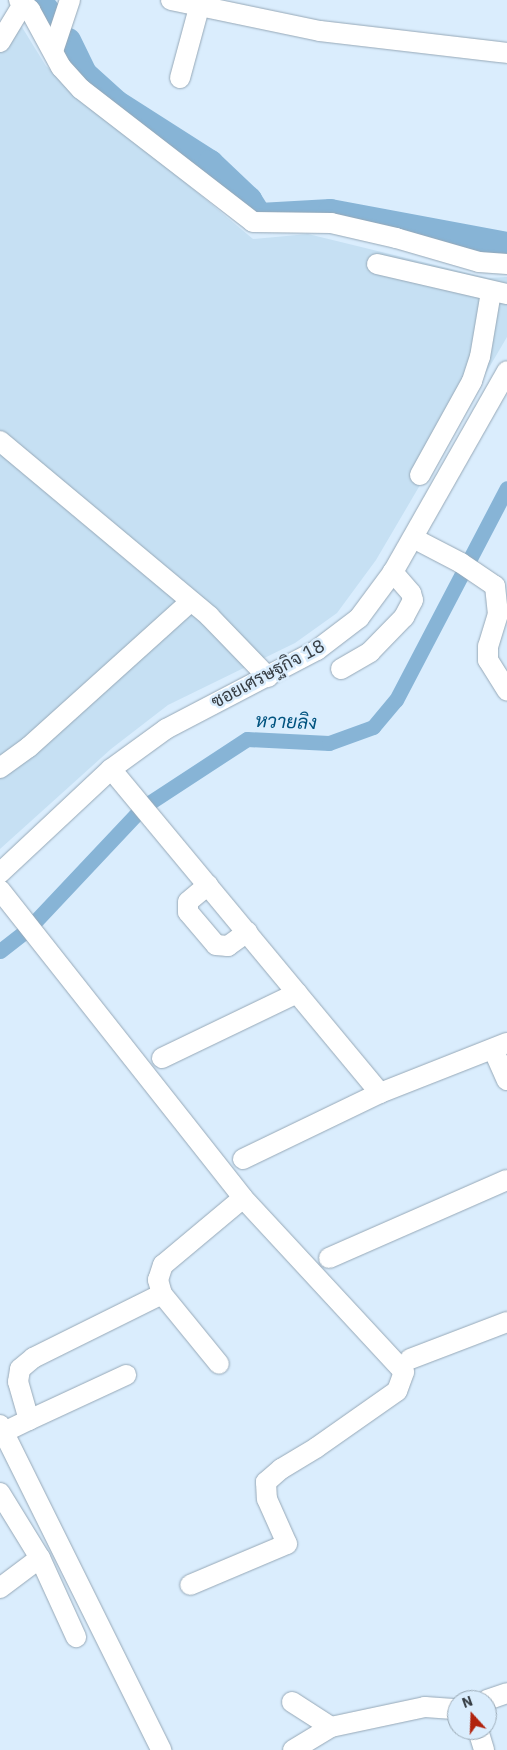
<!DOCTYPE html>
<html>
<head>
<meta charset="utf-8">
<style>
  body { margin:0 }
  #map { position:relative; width:507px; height:1750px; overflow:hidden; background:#daedfd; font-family:"IBM Plex Sans",Sarabun,sans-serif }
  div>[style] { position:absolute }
  .built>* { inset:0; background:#c6e0f3 }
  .canal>* { height:15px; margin:-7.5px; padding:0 7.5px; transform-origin:7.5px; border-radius:7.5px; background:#87b4d6 }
  .river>* { height:25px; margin:-12.5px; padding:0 12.5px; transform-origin:12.5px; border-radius:12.5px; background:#87b4d6 }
  .roads { filter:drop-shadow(0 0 1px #96a8b7) drop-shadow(0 0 1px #96a8b7) }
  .minor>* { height:20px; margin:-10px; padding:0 10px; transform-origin:10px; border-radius:10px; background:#fff }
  span { translate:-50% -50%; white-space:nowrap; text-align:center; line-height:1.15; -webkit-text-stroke:5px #daedfd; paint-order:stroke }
  .street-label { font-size:18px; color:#363d43 }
  .water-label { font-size:19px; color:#00537f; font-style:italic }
  .north { position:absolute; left:447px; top:1690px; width:50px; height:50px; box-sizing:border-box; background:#daedfd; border:1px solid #98a7b3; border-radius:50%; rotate:340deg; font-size:14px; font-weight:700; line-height:20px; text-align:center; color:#363d43 }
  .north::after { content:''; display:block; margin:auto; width:18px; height:22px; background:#b1230e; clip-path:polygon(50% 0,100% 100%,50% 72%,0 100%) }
</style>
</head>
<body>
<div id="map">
  <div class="built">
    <div style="clip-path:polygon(12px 11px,46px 66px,253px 239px,308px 234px,488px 278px,507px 277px,507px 337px,376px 560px,337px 613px,295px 643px,168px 705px,111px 749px,0 849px,0 29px)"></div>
  </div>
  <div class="canal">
    <div style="left:0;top:951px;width:37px;rotate:-38deg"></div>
    <div style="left:29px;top:928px;width:166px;rotate:-46.7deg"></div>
    <div style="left:143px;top:807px;width:124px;rotate:-33.2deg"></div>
    <div style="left:247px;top:739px;width:82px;rotate:2.8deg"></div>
    <div style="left:329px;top:743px;width:47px;rotate:-20deg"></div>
    <div style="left:373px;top:727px;width:35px;rotate:-50deg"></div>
    <div style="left:396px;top:700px;width:239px;rotate:-62.4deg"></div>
  </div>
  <div class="river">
    <div style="left:43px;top:5px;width:16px;rotate:52deg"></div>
    <div style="left:68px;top:40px;width:37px;rotate:64deg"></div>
    <div style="left:84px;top:73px;width:43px;rotate:42.2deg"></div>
    <div style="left:116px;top:102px;width:112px;rotate:32.6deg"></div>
    <div style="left:210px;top:162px;width:54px;rotate:43.5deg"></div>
    <div style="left:249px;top:199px;width:19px;rotate:58deg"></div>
    <div style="left:259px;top:215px;width:71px;rotate:-3.2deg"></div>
    <div style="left:330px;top:211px;width:180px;rotate:10.6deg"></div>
  </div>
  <div class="roads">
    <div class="minor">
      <div style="left:19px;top:0;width:15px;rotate:42deg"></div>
      <div style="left:30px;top:10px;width:65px;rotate:61.5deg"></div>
      <div style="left:61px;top:67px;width:30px;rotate:48deg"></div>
      <div style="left:81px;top:89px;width:217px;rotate:37.7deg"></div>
      <div style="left:253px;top:222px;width:78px;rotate:0.7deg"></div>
      <div style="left:331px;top:223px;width:67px;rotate:13deg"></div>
      <div style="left:396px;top:238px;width:86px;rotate:16.1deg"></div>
      <div style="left:479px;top:262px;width:28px;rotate:4deg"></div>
      <div style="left:171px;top:0;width:152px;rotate:11.8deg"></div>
      <div style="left:320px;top:31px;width:188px;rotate:6.7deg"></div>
      <div style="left:0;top:42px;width:44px;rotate:-58.8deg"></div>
      <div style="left:53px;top:51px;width:54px;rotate:-71.6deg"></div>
      <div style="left:180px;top:78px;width:81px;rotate:-74.9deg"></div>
      <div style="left:377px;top:264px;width:133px;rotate:13deg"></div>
      <div style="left:0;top:441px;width:273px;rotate:39.9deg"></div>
      <div style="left:209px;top:616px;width:85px;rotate:46deg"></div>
      <div style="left:420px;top:475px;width:107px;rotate:-61deg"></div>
      <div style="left:472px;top:381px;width:25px;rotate:-72deg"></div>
      <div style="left:480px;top:357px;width:66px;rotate:-80.4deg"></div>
      <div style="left:413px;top:538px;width:54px;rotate:27.5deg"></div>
      <div style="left:461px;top:563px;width:41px;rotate:34.1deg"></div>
      <div style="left:495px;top:586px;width:28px;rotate:84deg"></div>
      <div style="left:498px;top:614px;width:34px;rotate:107deg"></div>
      <div style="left:488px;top:646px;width:14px;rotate:90deg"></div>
      <div style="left:488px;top:660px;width:36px;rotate:58deg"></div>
      <div style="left:341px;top:669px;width:34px;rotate:-30deg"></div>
      <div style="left:370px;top:652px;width:49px;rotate:-45.8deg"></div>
      <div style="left:404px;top:617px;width:19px;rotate:-62deg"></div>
      <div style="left:413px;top:600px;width:7px;rotate:-106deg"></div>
      <div style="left:411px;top:593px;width:28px;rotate:-131deg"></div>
      <div style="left:0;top:768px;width:36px;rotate:-36deg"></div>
      <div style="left:29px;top:747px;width:218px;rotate:-42deg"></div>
      <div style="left:111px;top:769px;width:421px;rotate:50.3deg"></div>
      <div style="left:0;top:873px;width:152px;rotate:-43.1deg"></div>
      <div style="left:111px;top:769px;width:68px;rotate:-36deg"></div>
      <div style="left:166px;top:729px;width:170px;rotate:-27.6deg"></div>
      <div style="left:317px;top:650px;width:53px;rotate:-37.3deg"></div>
      <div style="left:359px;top:618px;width:57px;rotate:-53.5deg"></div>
      <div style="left:393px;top:572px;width:231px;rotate:-60.4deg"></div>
      <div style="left:208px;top:885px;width:26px;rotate:140deg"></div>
      <div style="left:188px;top:902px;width:10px;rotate:90deg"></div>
      <div style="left:188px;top:912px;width:43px;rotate:49.7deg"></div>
      <div style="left:216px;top:945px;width:12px;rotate:5deg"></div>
      <div style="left:228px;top:946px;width:24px;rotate:-36deg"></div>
      <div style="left:0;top:890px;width:392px;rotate:51.7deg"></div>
      <div style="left:243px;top:1198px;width:237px;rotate:47.2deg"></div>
      <div style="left:404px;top:1372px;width:20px;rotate:110deg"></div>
      <div style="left:397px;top:1391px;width:99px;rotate:144.9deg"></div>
      <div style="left:316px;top:1448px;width:41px;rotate:149deg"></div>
      <div style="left:281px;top:1469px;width:20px;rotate:139deg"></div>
      <div style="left:266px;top:1482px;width:17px;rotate:87deg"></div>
      <div style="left:267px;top:1499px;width:49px;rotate:66deg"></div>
      <div style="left:287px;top:1544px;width:105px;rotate:157.1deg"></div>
      <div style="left:493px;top:1049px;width:34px;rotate:66deg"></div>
      <div style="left:162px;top:1058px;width:150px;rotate:-25.7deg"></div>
      <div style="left:243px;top:1159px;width:152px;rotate:-25.7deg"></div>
      <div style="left:380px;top:1093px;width:136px;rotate:-21.5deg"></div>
      <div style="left:329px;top:1258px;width:194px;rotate:-23.7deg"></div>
      <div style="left:162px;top:1294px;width:15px;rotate:-106deg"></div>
      <div style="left:158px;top:1280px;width:16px;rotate:-72deg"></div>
      <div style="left:163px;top:1265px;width:104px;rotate:-39.9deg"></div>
      <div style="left:410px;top:1359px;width:104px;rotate:-20.9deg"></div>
      <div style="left:29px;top:1420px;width:107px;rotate:-24.9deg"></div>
      <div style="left:0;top:1425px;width:363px;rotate:63.6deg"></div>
      <div style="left:0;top:1434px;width:32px;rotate:-26deg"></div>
      <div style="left:29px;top:1420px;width:40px;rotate:-106deg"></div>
      <div style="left:18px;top:1382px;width:13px;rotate:-81deg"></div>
      <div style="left:20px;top:1369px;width:17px;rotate:-40deg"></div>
      <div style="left:33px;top:1358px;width:144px;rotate:-26.4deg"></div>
      <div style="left:162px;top:1294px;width:90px;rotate:50.8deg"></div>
      <div style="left:0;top:1493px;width:76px;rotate:58.4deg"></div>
      <div style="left:40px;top:1558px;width:50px;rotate:143.1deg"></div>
      <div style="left:40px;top:1558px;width:87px;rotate:65.5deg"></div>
      <div style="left:487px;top:1700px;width:21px;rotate:-19deg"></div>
      <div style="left:292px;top:1702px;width:46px;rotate:32.7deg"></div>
      <div style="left:331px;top:1727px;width:96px;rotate:-12deg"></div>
      <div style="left:425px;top:1707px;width:32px;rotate:4deg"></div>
      <div style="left:478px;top:1730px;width:21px;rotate:73deg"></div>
      <div style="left:293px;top:1750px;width:44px;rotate:-31.2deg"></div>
    </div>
  </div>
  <div class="street-label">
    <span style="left:268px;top:674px;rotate:-28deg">ซอยเศรษฐกิจ 18</span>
  </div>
  <div class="water-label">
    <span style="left:286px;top:722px;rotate:2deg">หวายลิง</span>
  </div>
  <div class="north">N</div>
</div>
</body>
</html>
